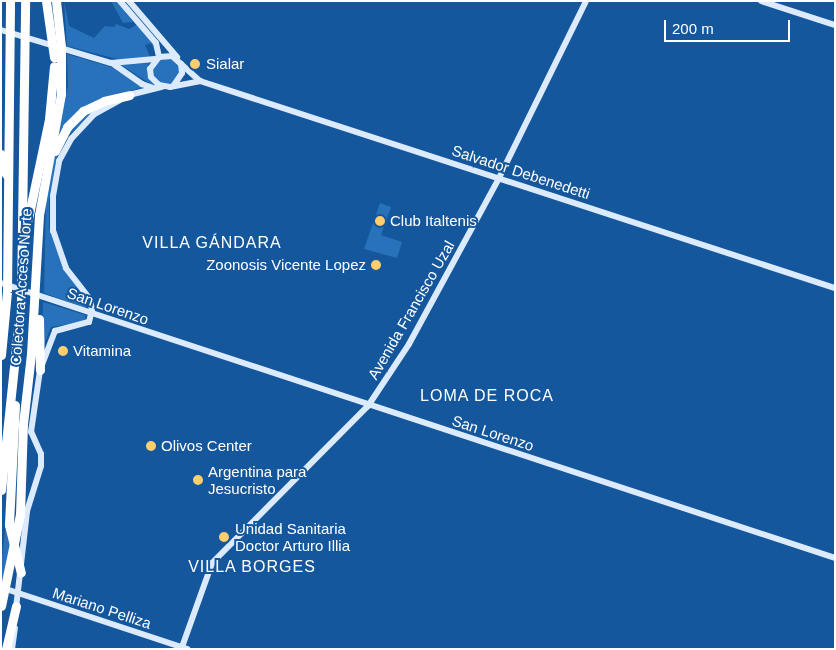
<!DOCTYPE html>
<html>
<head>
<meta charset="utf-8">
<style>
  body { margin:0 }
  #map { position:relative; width:836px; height:650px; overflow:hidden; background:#15579d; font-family:Arial,sans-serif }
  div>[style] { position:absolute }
  .green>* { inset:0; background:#2872bb }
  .secondary>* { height:6px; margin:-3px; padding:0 3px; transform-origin:3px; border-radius:3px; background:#dbebfd }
  .highway>* { height:9px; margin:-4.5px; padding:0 4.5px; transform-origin:4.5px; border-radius:4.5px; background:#fff }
  .dots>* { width:14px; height:14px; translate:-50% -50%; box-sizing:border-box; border:2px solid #15579d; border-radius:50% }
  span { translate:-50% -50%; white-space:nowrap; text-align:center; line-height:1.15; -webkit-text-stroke:4px #15579d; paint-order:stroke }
  .poi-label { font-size:15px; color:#fff }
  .left { translate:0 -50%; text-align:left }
  .right { translate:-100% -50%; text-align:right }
  .street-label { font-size:15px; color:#fff }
  .neighbourhood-label { font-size:16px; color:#fff; letter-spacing:1px }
  .frame { position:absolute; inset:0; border:2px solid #fff; pointer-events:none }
  .scale { position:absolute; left:664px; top:20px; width:126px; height:22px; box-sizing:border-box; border:2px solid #fff; border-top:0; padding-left:6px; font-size:15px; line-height:18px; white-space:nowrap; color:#fff; -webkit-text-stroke:4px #15579d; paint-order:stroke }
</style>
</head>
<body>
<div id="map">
  <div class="green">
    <div style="clip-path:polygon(64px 1px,69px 26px,94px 38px,105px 26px,114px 27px,116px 24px,129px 29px,138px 24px,157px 47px,156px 54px,151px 43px,145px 45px,150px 57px,121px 60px,67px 46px)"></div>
    <div style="clip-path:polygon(111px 1px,118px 1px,133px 22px,123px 23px)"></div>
    <div style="clip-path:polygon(67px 54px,114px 68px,143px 87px,98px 101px,73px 117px,58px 136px,68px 85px)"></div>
    <div style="clip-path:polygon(165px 55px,181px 64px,178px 82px,162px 87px,150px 69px)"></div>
    <div style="clip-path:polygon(149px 63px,147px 70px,154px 86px,121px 65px)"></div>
    <div style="clip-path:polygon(98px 106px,100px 108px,67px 136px,57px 156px,49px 200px,49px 228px,63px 268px,88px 302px,85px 308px,44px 293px,46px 196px,53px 159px,64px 135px,75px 120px)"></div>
    <div style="clip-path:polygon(380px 203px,391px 207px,381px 235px,402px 242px,397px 258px,364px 249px)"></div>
    <div style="clip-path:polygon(43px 302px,85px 315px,86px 321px,51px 327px,41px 352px)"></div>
    <div style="clip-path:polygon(9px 497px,10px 544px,1px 589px,1px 565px)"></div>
  </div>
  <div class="secondary">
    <div style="left:120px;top:1px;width:55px;rotate:49.4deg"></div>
    <div style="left:156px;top:43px;width:14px;rotate:78deg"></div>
    <div style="left:129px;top:1px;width:74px;rotate:49.4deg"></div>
    <div style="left:761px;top:1px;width:78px;rotate:18deg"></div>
    <div style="left:1px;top:30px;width:115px;rotate:16.7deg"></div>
    <div style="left:111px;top:63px;width:44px;rotate:-5.2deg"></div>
    <div style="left:112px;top:63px;width:37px;rotate:35deg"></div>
    <div style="left:142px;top:84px;width:12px;rotate:20deg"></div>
    <div style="left:181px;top:64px;width:25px;rotate:42deg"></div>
    <div style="left:200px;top:81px;width:668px;rotate:18.06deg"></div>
    <div style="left:174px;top:85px;width:14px;rotate:-56deg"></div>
    <div style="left:182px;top:73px;width:9px;rotate:-96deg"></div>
    <div style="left:181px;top:64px;width:12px;rotate:-138deg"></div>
    <div style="left:172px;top:56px;width:13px;rotate:176deg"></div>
    <div style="left:159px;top:57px;width:15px;rotate:127deg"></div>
    <div style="left:150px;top:69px;width:8px;rotate:83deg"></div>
    <div style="left:151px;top:77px;width:11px;rotate:45deg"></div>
    <div style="left:159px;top:85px;width:11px;rotate:10deg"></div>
    <div style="left:170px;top:87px;width:31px;rotate:-11deg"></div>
    <div style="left:1px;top:283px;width:878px;rotate:18.25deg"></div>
    <div style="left:9px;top:590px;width:188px;rotate:18.3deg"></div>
    <div style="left:16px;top:608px;width:98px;rotate:-83.5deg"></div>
    <div style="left:27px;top:511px;width:47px;rotate:-72.7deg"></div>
    <div style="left:41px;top:466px;width:12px;rotate:-90deg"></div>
    <div style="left:41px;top:454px;width:24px;rotate:-114deg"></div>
    <div style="left:31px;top:432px;width:63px;rotate:-81.7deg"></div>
    <div style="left:40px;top:370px;width:42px;rotate:-69deg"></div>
    <div style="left:55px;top:331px;width:35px;rotate:-15deg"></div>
    <div style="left:89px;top:322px;width:12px;rotate:-76deg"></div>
    <div style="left:92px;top:310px;width:11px;rotate:-100deg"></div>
    <div style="left:90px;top:299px;width:39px;rotate:-128deg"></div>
    <div style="left:66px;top:268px;width:39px;rotate:-109deg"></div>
    <div style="left:53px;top:231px;width:35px;rotate:-90deg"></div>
    <div style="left:53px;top:196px;width:36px;rotate:-80deg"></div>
    <div style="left:59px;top:161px;width:25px;rotate:-61deg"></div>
    <div style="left:71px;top:139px;width:33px;rotate:-47deg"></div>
    <div style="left:93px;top:115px;width:41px;rotate:-29.1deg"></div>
    <div style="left:129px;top:95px;width:34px;rotate:-14deg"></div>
    <div style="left:182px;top:647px;width:89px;rotate:-70.3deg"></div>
    <div style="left:212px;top:563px;width:221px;rotate:-45.2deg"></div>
    <div style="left:368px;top:406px;width:74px;rotate:-56.5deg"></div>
    <div style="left:409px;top:344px;width:189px;rotate:-61.5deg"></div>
    <div style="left:499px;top:178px;width:197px;rotate:-63.8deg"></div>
    <div style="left:12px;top:649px;width:21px;rotate:-82deg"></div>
  </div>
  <div class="highway">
    <div style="left:46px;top:1px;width:57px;rotate:81.9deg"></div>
    <div style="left:55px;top:151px;width:27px;rotate:-63deg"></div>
    <div style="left:67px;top:127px;width:23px;rotate:-45deg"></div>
    <div style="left:83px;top:111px;width:23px;rotate:-25deg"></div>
    <div style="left:104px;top:101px;width:26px;rotate:-13deg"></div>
    <div style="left:1px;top:154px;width:21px;rotate:76deg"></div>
    <div style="left:28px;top:219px;width:102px;rotate:-78.1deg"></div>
    <div style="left:49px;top:119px;width:53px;rotate:-84.6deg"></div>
    <div style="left:39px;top:319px;width:51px;rotate:88.9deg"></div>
    <div style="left:1px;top:355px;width:63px;rotate:-84.6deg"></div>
    <div style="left:7px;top:292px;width:291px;rotate:-89.4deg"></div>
    <div style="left:15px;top:405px;width:120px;rotate:92.9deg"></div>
    <div style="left:9px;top:525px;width:49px;rotate:76deg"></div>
    <div style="left:1px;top:490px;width:192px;rotate:-84deg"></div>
    <div style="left:21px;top:299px;width:298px;rotate:-89.2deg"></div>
    <div style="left:1px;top:606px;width:94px;rotate:-78.3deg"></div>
    <div style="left:20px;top:514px;width:90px;rotate:-88.1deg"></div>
    <div style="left:23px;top:424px;width:70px;rotate:-83.5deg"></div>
    <div style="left:31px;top:354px;width:139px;rotate:-86.7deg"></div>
    <div style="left:39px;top:215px;width:123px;rotate:-79.7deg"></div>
    <div style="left:61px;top:94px;width:47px;rotate:-90deg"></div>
    <div style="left:61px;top:47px;width:46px;rotate:-96.2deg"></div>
    <div style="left:6px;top:649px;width:44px;rotate:-76.9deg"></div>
  </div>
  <div class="dots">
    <div style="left:195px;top:64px;background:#ffce6e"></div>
    <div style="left:380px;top:221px;background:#ffce6e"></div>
    <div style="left:376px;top:265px;background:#ffce6e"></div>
    <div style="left:63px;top:351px;background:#ffce6e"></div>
    <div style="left:151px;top:446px;background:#ffce6e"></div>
    <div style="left:198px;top:480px;background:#ffce6e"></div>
    <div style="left:224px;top:537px;background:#ffce6e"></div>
  </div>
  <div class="poi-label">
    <span class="left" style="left:206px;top:64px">Sialar</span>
    <span class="left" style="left:390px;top:221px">Club Italtenis</span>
    <span class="right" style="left:366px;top:265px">Zoonosis Vicente Lopez</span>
    <span class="left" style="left:73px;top:351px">Vitamina</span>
    <span class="left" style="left:161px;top:446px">Olivos Center</span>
    <span class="left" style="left:208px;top:480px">Argentina para<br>Jesucristo</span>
    <span class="left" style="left:235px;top:537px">Unidad Sanitaria<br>Doctor Arturo Illia</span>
  </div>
  <div class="street-label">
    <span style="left:521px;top:172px;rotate:18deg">Salvador Debenedetti</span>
    <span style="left:21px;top:287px;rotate:-86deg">Colectora Acceso Norte</span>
    <span style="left:108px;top:306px;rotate:19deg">San Lorenzo</span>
    <span style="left:411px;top:310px;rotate:-60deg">Avenida Francisco Uzal</span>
    <span style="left:493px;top:433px;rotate:18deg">San Lorenzo</span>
    <span style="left:102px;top:608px;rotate:18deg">Mariano Pelliza</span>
  </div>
  <div class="neighbourhood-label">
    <span style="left:212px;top:243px">VILLA GÁNDARA</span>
    <span style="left:487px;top:396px">LOMA DE ROCA</span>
    <span style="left:252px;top:567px">VILLA BORGES</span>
  </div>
  <div class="frame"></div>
  <div class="scale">200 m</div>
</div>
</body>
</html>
